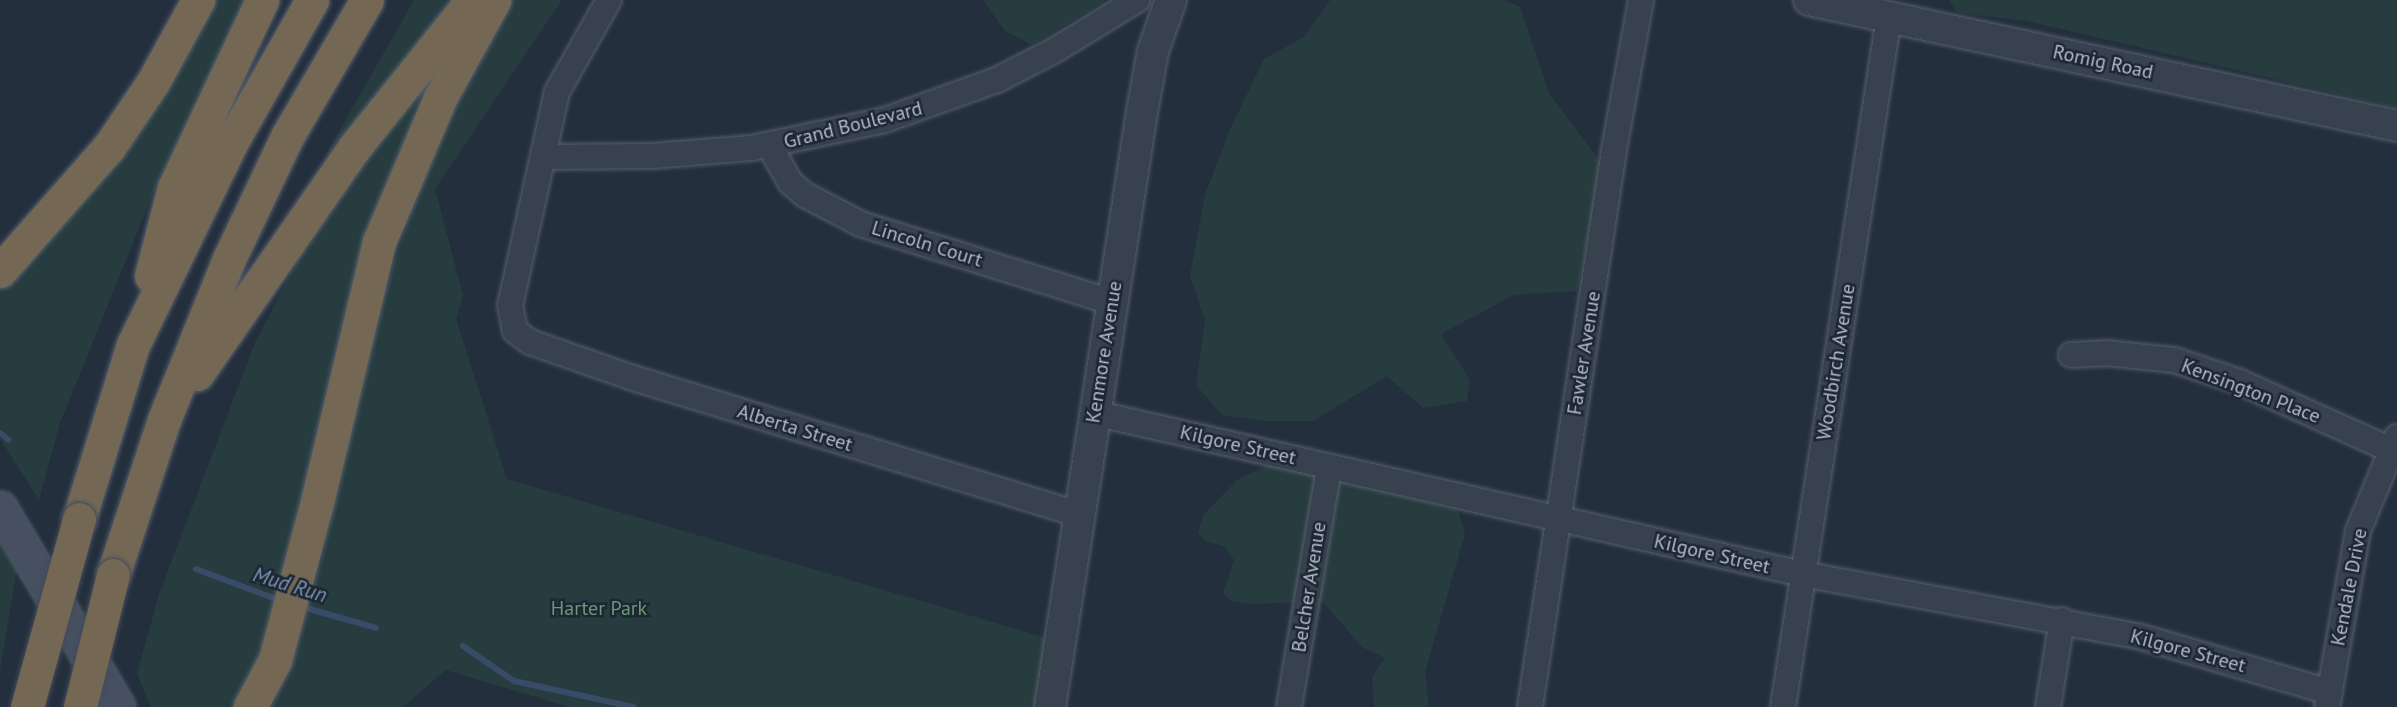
<!DOCTYPE html>
<html>
<head>
<meta charset="utf-8">
<style>
  body { margin:0 }
  #map { position:relative; width:2397px; height:707px; overflow:hidden; background:#242f3e; font-family:"PT Sans",sans-serif }
  div>[style] { position:absolute }
  .green>* { inset:0; background:#263c3f }
  .stream>* { height:6px; margin:-3px; padding:0 3px; transform-origin:3px; border-radius:3px; background:#394c67 }
  .roads { filter:drop-shadow(0 0 2px #565f6c) drop-shadow(0 0 2px #565f6c) }
  .minor>* { height:24px; margin:-12px; padding:0 12px; transform-origin:12px; border-radius:12px; background:#38414e }
  .tertiary>* { height:30px; margin:-15px; padding:0 15px; transform-origin:15px; border-radius:15px; background:#38414e }
  .secondary>* { height:33px; margin:-16.5px; padding:0 16.5px; transform-origin:16.5px; border-radius:16.5px; background:#465061 }
  .motorway>* { height:33px; margin:-16.5px; padding:0 16.5px; transform-origin:16.5px; border-radius:16.5px; background:#746855 }
  .bridges { filter:drop-shadow(0 0 2px #434c59) drop-shadow(0 0 2px #434c59) }
  .motorway-bridge>* { height:33px; margin:-16.5px; padding:0 16.5px; transform-origin:16.5px; border-radius:16.5px; background:#746855 }
  span { translate:-50% -50%; white-space:nowrap; text-align:center; line-height:1.15; -webkit-text-stroke:5px #1d2633; paint-order:stroke }
  .street-label { font-size:20px; color:#b4bcc9 }
  .park-label { font-size:20px; color:#6b9a76 }
  .water-label { font-size:21px; color:#7c92b1; font-style:italic }
</style>
</head>
<body>
<div id="map">
  <div class="green">
    <div style="clip-path:polygon(209px 0,248px 0,150px 201px,60px 423px,39px 500px,0 439px,0 288px,150px 105px)"></div>
    <div style="clip-path:polygon(414px 0,455px 0,337px 158px,326px 154px)"></div>
    <div style="clip-path:polygon(508px 0,562px 0,435px 189px,463px 295px,456px 319px,507px 479px,1054px 640px,1043px 707px,569px 707px,446px 670px,403px 707px,272px 707px,323px 557px,376px 318px,423px 175px,448px 115px)"></div>
    <div style="clip-path:polygon(983px 0,1107px 0,1032px 45px,1005px 31px)"></div>
    <div style="clip-path:polygon(1330px 0,1505px 0,1520px 7px,1549px 93px,1603px 165px,1577px 291px,1514px 295px,1441px 334px,1470px 380px,1467px 401px,1423px 408px,1387px 376px,1313px 421px,1265px 421px,1222px 415px,1196px 385px,1205px 320px,1190px 275px,1205px 195px,1230px 129px,1264px 59px,1305px 36px)"></div>
    <div style="clip-path:polygon(1949px 0,2397px 0,2397px 108px,2027px 21px,1957px 13px)"></div>
    <div style="clip-path:polygon(437px 57px,446px 63px,270px 642px,240px 707px,151px 707px,137px 674px,159px 594px,253px 348px,303px 248px)"></div>
    <div style="clip-path:polygon(1272px 463px,1458px 510px,1465px 534px,1425px 672px,1429px 707px,1374px 707px,1372px 677px,1385px 658px,1362px 647px,1322px 601px,1254px 604px,1232px 601px,1223px 594px,1234px 560px,1224px 546px,1205px 541px,1198px 532px,1204px 514px,1237px 480px)"></div>
    <div style="clip-path:polygon(0 542px,17px 570px,0 671px)"></div>
  </div>
  <div class="stream">
    <div style="left:0;top:433px;width:11px;rotate:38deg"></div>
    <div style="left:196px;top:569px;width:91px;rotate:20.6deg"></div>
    <div style="left:299px;top:606px;width:80px;rotate:15.9deg"></div>
    <div style="left:463px;top:646px;width:62px;rotate:34.5deg"></div>
    <div style="left:514px;top:681px;width:122px;rotate:12.3deg"></div>
  </div>
  <div class="roads">
    <div class="minor">
      <div style="left:609px;top:0;width:106px;rotate:119.5deg"></div>
      <div style="left:557px;top:92px;width:218px;rotate:102.4deg"></div>
      <div style="left:510px;top:305px;width:26px;rotate:79deg"></div>
      <div style="left:515px;top:331px;width:19px;rotate:36deg"></div>
      <div style="left:530px;top:342px;width:109px;rotate:19.3deg"></div>
      <div style="left:633px;top:378px;width:465px;rotate:17deg"></div>
      <div style="left:769px;top:145px;width:43px;rotate:60.4deg"></div>
      <div style="left:790px;top:182px;width:20px;rotate:41deg"></div>
      <div style="left:805px;top:195px;width:63px;rotate:27.4deg"></div>
      <div style="left:861px;top:224px;width:263px;rotate:17.3deg"></div>
      <div style="left:543px;top:157px;width:109px;rotate:-0.5deg"></div>
      <div style="left:652px;top:156px;width:100px;rotate:-4.6deg"></div>
      <div style="left:752px;top:148px;width:136px;rotate:-11.9deg"></div>
      <div style="left:885px;top:120px;width:119px;rotate:-19.7deg"></div>
      <div style="left:997px;top:80px;width:68px;rotate:-27.3deg"></div>
      <div style="left:1057px;top:49px;width:94px;rotate:-31.5deg"></div>
      <div style="left:2071px;top:355px;width:35px;rotate:-3deg"></div>
      <div style="left:2106px;top:353px;width:68px;rotate:5.9deg"></div>
      <div style="left:2174px;top:360px;width:70px;rotate:18.4deg"></div>
      <div style="left:2240px;top:382px;width:166px;rotate:24.2deg"></div>
      <div style="left:1094px;top:413px;width:726px;rotate:12.81deg"></div>
      <div style="left:1802px;top:574px;width:342px;rotate:10.5deg"></div>
      <div style="left:2138px;top:636px;width:200px;rotate:16.3deg"></div>
      <div style="left:1289px;top:707px;width:243px;rotate:-80.5deg"></div>
      <div style="left:1530px;top:707px;width:563px;rotate:-81.42deg"></div>
      <div style="left:1614px;top:150px;width:152px;rotate:-79.8deg"></div>
      <div style="left:1783px;top:707px;width:698px;rotate:-81.27deg"></div>
      <div style="left:2048px;top:707px;width:88px;rotate:-80.9deg"></div>
      <div style="left:2327px;top:707px;width:179px;rotate:-80deg"></div>
      <div style="left:2358px;top:531px;width:102px;rotate:-67.5deg"></div>
    </div>
    <div class="tertiary">
      <div style="left:1809px;top:0;width:601px;rotate:12.09deg"></div>
      <div style="left:1050px;top:707px;width:602px;rotate:-81.21deg"></div>
      <div style="left:1142px;top:112px;width:62px;rotate:-79.8deg"></div>
      <div style="left:1153px;top:51px;width:54px;rotate:-70.6deg"></div>
    </div>
    <div class="secondary">
      <div style="left:0;top:508px;width:231px;rotate:59.3deg"></div>
    </div>
    <div class="motorway">
      <div style="left:0;top:271px;width:165px;rotate:-48.7deg"></div>
      <div style="left:109px;top:147px;width:78px;rotate:-55.9deg"></div>
      <div style="left:153px;top:82px;width:94px;rotate:-61.2deg"></div>
      <div style="left:151px;top:276px;width:91px;rotate:-75.4deg"></div>
      <div style="left:174px;top:188px;width:208px;rotate:-64.9deg"></div>
      <div style="left:197px;top:374px;width:275px;rotate:-55.2deg"></div>
      <div style="left:354px;top:148px;width:189px;rotate:-51.4deg"></div>
      <div style="left:79px;top:519px;width:182px;rotate:-72.8deg"></div>
      <div style="left:133px;top:345px;width:227px;rotate:-64.1deg"></div>
      <div style="left:232px;top:141px;width:162px;rotate:-60.4deg"></div>
      <div style="left:113px;top:575px;width:163px;rotate:-71.8deg"></div>
      <div style="left:164px;top:420px;width:174px;rotate:-68deg"></div>
      <div style="left:229px;top:259px;width:137px;rotate:-64.6deg"></div>
      <div style="left:288px;top:135px;width:156px;rotate:-59.7deg"></div>
      <div style="left:250px;top:707px;width:53px;rotate:-62deg"></div>
      <div style="left:275px;top:660px;width:168px;rotate:-75.1deg"></div>
      <div style="left:318px;top:498px;width:263px;rotate:-76.6deg"></div>
      <div style="left:379px;top:242px;width:156px;rotate:-67deg"></div>
      <div style="left:440px;top:98px;width:112px;rotate:-61.1deg"></div>
    </div>
  </div>
  <div class="bridges">
    <div class="motorway-bridge">
      <div style="left:27px;top:707px;width:195px;rotate:-74.5deg"></div>
      <div style="left:80px;top:707px;width:136px;rotate:-76deg"></div>
    </div>
  </div>
  <div class="street-label">
    <span style="left:2103px;top:62px;rotate:12deg">Romig Road</span>
    <span style="left:853px;top:125px;rotate:-14deg">Grand Boulevard</span>
    <span style="left:927px;top:244px;rotate:17deg">Lincoln Court</span>
    <span style="left:1104px;top:352px;rotate:-81deg">Kenmore Avenue</span>
    <span style="left:1584px;top:353px;rotate:-81deg">Fawler Avenue</span>
    <span style="left:1836px;top:362px;rotate:-81deg">Woodbirch Avenue</span>
    <span style="left:2251px;top:391px;rotate:21deg">Kensington Place</span>
    <span style="left:795px;top:428px;rotate:17deg">Alberta Street</span>
    <span style="left:1238px;top:445px;rotate:13deg">Kilgore Street</span>
    <span style="left:1712px;top:554px;rotate:13deg">Kilgore Street</span>
    <span style="left:1309px;top:587px;rotate:-81deg">Belcher Avenue</span>
    <span style="left:2349px;top:587px;rotate:-79deg">Kendale Drive</span>
    <span style="left:2188px;top:651px;rotate:15deg">Kilgore Street</span>
  </div>
  <div class="park-label">
    <span style="left:599px;top:608px">Harter Park</span>
  </div>
  <div class="water-label">
    <span style="left:290px;top:585px;rotate:17deg">Mud Run</span>
  </div>
</div>
</body>
</html>
